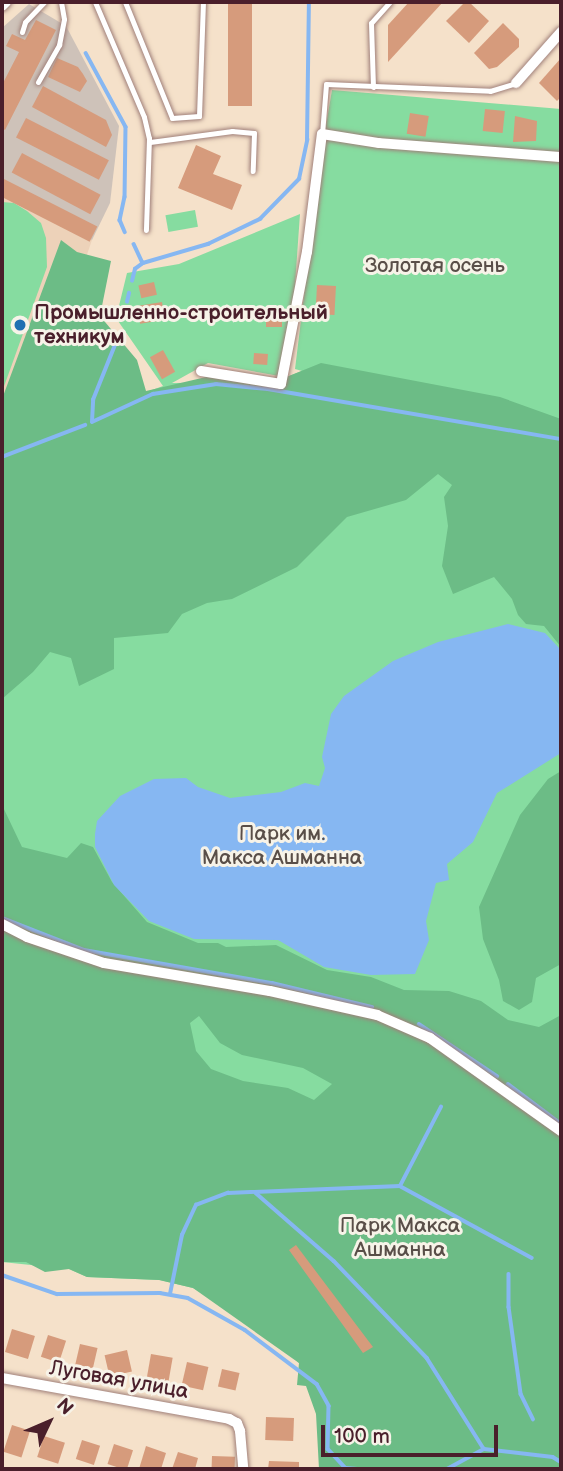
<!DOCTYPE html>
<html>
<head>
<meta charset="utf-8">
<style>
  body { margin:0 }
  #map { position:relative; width:563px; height:1471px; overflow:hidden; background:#f5e1ca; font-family:"Balsamiq Sans",sans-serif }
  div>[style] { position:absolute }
  .built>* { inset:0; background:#edd2b9 }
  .industrial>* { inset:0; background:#cec2b9 }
  .green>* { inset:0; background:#86dca0; transform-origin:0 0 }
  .forest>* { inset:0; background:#6cbc86 }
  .water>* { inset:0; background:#86b7f2 }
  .stream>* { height:3.5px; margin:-1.75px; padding:0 1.75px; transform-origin:1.75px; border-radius:1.75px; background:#86b7f2 }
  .building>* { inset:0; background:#d69b7c; transform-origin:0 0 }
  .roads { filter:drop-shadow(0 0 2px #a0807a) drop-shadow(0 0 2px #a0807a) }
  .lane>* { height:5px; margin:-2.5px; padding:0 2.5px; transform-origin:2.5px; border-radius:2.5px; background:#fff }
  .street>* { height:10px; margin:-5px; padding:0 5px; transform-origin:5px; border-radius:5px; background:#fff }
  .dots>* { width:19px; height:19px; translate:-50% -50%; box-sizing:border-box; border:4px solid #f7f3e8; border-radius:50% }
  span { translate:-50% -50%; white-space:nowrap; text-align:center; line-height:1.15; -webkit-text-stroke:6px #f7f3e8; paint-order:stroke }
  .park-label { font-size:21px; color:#594e48 }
  .poi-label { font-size:21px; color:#4a1f2b; font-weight:700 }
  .left { translate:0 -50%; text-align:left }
  .street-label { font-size:21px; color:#4a1f2b }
  .frame { position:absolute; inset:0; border:4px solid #4a1f2b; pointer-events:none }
  .north { position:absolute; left:14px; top:1387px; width:70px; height:70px; -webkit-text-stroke:5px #f7f3e8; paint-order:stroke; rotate:46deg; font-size:19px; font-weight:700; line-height:28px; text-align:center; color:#4a1f2b }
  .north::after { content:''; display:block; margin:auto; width:24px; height:32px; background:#4a1f2b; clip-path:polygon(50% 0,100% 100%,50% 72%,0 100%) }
  .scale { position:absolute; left:321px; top:1425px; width:177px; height:32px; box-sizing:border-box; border:4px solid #4a1f2b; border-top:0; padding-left:9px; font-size:21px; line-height:24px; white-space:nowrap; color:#4a1f2b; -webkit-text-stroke:5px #f7f3e8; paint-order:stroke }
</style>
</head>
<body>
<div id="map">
  <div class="built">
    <div style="clip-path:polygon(2px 196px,92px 240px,82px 269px,2px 408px)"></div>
  </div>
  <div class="industrial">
    <div style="clip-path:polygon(29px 4px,66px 26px,119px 126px,110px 203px,92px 240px,2px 196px,2px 28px)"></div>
  </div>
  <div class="green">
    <div style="clip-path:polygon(332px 90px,561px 109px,561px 1469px,322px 1428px,299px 1363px,264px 1330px,193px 1288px,160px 1280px,87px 1277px,69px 1269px,2px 1262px,2px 444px,163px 386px,116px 318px,127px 273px,179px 264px,300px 214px,294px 299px,279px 376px,208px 363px,172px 383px,274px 382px,302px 371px,295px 369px,322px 149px)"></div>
    <div style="clip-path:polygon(2px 202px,14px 203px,27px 211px,41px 223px,46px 238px,47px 267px,2px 392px)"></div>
    <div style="left:195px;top:210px;width:17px;height:30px;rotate:80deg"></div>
  </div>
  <div class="forest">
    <div style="clip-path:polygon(61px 240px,77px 252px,111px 261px,100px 316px,137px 360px,146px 391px,219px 374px,274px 382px,321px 363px,500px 397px,561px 419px,561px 647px,544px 626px,526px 624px,518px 615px,512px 599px,494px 577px,453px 594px,442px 566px,448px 526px,444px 497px,452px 485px,438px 474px,406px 500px,347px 517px,297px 567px,232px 599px,207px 603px,182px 614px,168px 633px,114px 638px,114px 669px,79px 686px,71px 658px,50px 652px,33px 672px,2px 699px,2px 399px)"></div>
    <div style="clip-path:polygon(561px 771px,561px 964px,536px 978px,532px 1002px,519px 1010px,503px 1001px,499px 980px,483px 939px,479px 907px,520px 815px,548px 779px)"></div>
    <div style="clip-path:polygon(evenodd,2px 805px,22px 847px,67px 858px,81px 843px,93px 847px,112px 882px,147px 922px,198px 943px,218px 943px,226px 947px,276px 945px,327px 970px,371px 977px,404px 990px,449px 991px,481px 1001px,508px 1020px,539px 1027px,561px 1015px,561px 1469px,319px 1469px,316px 1414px,306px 1386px,297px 1385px,299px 1363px,193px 1288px,159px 1280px,87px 1277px,69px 1269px,45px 1272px,26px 1262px,2px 1262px,2px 805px,199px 1016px,220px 1043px,242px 1055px,303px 1068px,332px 1084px,314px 1100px,288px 1088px,243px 1081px,211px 1069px,196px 1051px,190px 1023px,199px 1016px)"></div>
  </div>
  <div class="water">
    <div style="clip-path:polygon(508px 624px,545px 633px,561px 650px,561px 753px,497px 793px,473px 842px,447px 864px,449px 880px,436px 883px,426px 921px,429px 940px,415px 974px,371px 975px,324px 967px,278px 940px,194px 939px,149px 921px,114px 885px,95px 847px,95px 834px,97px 821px,120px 796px,154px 779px,186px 778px,198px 787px,230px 798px,281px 792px,305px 783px,319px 786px,325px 768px,322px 757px,331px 714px,344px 696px,393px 661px,438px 642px)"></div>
  </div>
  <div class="stream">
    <div style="left:86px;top:53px;width:84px;rotate:61.6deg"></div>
    <div style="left:126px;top:127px;width:70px;rotate:90.8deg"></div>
    <div style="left:125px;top:197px;width:24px;rotate:102deg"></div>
    <div style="left:120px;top:220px;width:13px;rotate:67deg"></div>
    <div style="left:134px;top:244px;width:21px;rotate:65deg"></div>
    <div style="left:132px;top:281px;width:12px;rotate:-76deg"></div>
    <div style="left:135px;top:269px;width:10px;rotate:-37deg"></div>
    <div style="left:143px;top:263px;width:68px;rotate:-16.3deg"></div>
    <div style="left:208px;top:244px;width:58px;rotate:-25.7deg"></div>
    <div style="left:260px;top:219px;width:56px;rotate:-45.7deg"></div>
    <div style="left:299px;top:179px;width:40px;rotate:-78deg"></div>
    <div style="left:307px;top:140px;width:138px;rotate:-89.2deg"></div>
    <div style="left:127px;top:302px;width:9px;rotate:-77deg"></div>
    <div style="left:92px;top:422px;width:67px;rotate:-24.7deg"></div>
    <div style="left:153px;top:394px;width:64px;rotate:-9deg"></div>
    <div style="left:216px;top:384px;width:52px;rotate:5.5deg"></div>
    <div style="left:268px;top:389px;width:297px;rotate:9.7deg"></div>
    <div style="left:92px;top:422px;width:22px;rotate:-87deg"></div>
    <div style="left:93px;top:400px;width:70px;rotate:-68.2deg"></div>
    <div style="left:2px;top:457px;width:89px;rotate:-21.1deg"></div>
    <div style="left:2px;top:918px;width:88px;rotate:21.3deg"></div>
    <div style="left:84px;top:950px;width:191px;rotate:10deg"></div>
    <div style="left:272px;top:983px;width:103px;rotate:13.5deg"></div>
    <div style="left:419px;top:1024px;width:94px;rotate:33.7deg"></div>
    <div style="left:508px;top:1084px;width:66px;rotate:37deg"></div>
    <div style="left:400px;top:1186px;width:89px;rotate:-62.6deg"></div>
    <div style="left:256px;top:1193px;width:103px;rotate:41.1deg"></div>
    <div style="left:334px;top:1261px;width:134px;rotate:46.2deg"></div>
    <div style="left:427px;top:1358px;width:107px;rotate:57.9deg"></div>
    <div style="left:509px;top:1274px;width:33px;rotate:90deg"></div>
    <div style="left:509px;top:1307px;width:88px;rotate:82.1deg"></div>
    <div style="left:521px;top:1394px;width:28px;rotate:64deg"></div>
    <div style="left:2px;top:1275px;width:58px;rotate:19.1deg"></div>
    <div style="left:57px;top:1294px;width:103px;rotate:-0.6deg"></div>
    <div style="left:160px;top:1293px;width:28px;rotate:10deg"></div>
    <div style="left:188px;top:1298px;width:65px;rotate:29.3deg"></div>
    <div style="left:245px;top:1330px;width:90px;rotate:36.9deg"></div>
    <div style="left:317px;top:1384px;width:25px;rotate:61deg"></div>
    <div style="left:329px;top:1406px;width:43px;rotate:91.3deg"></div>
    <div style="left:328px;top:1449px;width:26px;rotate:47deg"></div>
    <div style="left:346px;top:1468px;width:11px;rotate:5deg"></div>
    <div style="left:170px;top:1294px;width:60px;rotate:-78.5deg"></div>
    <div style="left:182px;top:1235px;width:33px;rotate:-65deg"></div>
    <div style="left:196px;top:1205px;width:34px;rotate:-21deg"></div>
    <div style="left:228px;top:1193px;width:172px;rotate:-2.3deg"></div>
    <div style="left:400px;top:1186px;width:150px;rotate:28.6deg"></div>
    <div style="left:447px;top:1469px;width:42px;rotate:-28.4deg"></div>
    <div style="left:484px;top:1449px;width:69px;rotate:6.6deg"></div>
    <div style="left:553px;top:1457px;width:9px;rotate:32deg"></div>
  </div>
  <div class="building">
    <div style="left:228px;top:2px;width:24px;height:104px"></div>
    <div style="clip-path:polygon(409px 2px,443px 2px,388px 62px,388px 25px)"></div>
    <div style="clip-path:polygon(465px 2px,469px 2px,489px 21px,469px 43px,446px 21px)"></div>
    <div style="clip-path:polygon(36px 20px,56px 30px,5px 130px,2px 128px,2px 85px,19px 52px,6px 46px,12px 34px,25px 40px)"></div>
    <div style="clip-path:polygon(503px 23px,519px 39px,519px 47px,497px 67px,489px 69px,474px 53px)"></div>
    <div style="clip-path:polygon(57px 58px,78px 67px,83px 74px,87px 81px,80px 92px,48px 77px)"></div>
    <div style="clip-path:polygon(561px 58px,561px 97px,557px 101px,539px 83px)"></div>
    <div style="clip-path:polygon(43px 86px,106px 120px,112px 135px,106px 147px,32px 107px)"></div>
    <div style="left:485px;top:109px;width:20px;height:22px;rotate:6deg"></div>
    <div style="left:410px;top:113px;width:19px;height:21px;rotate:9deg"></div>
    <div style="clip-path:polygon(515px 116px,537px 121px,536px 141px,513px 142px)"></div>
    <div style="left:26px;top:118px;width:93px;height:22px;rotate:27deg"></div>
    <div style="clip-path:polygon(196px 145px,221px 156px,213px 174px,242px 185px,232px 210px,178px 188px)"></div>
    <div style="left:22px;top:153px;width:89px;height:22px;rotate:28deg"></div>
    <div style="left:2px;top:178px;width:107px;height:17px;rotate:27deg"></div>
    <div style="left:154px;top:282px;width:13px;height:16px;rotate:77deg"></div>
    <div style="left:317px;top:285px;width:19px;height:29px;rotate:3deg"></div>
    <div style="left:162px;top:302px;width:18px;height:25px;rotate:81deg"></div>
    <div style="left:266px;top:313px;width:16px;height:14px"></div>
    <div style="left:163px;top:350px;width:25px;height:15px;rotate:61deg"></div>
    <div style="left:254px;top:353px;width:14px;height:11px;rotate:4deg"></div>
    <div style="clip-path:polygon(296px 1245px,373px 1347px,363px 1353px,289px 1250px)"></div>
    <div style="left:12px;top:1329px;width:24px;height:24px;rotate:17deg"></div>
    <div style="left:48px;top:1335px;width:19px;height:23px;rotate:18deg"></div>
    <div style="left:80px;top:1344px;width:18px;height:22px;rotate:13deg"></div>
    <div style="left:127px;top:1350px;width:22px;height:23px;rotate:77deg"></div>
    <div style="left:151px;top:1354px;width:22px;height:26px;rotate:10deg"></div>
    <div style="left:187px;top:1362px;width:22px;height:24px;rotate:13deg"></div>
    <div style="left:222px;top:1369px;width:18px;height:18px;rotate:13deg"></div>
    <div style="left:266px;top:1417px;width:28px;height:23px;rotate:2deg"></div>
    <div style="left:12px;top:1425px;width:19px;height:28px;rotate:18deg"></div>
    <div style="left:44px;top:1436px;width:22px;height:22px;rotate:18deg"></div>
    <div style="left:82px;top:1440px;width:19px;height:20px;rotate:18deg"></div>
    <div style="left:114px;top:1444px;width:20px;height:21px;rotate:18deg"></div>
    <div style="clip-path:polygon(146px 1446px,166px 1453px,161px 1469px,139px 1469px)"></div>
    <div style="clip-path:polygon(178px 1452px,198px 1458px,195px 1469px,172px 1469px)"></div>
    <div style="left:212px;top:1456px;width:23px;height:13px;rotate:2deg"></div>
    <div style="clip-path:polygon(269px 1461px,299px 1462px,299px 1469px,268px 1469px)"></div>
  </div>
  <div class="roads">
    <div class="lane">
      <div style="left:95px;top:2px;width:125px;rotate:66.9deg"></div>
      <div style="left:144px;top:117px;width:22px;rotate:77deg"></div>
      <div style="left:149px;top:138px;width:92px;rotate:91.9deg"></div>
      <div style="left:125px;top:2px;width:125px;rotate:67.9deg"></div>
      <div style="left:172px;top:118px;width:27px;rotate:-4deg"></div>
      <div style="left:199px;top:116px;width:114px;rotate:-88deg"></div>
      <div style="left:22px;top:32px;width:10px;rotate:-73deg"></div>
      <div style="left:25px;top:22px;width:28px;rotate:-46deg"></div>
      <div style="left:38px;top:82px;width:43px;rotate:-60.4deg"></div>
      <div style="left:59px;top:45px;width:26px;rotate:-79deg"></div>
      <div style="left:64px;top:19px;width:17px;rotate:-100deg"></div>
      <div style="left:373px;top:87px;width:64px;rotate:-91.8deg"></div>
      <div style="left:371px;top:23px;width:28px;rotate:-48deg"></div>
      <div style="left:322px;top:134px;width:50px;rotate:-85.4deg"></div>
      <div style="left:326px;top:84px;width:164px;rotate:2.4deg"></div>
      <div style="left:490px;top:91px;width:27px;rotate:-17deg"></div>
      <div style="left:150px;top:142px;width:83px;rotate:-7.6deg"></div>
      <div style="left:232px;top:131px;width:22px;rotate:5deg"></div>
      <div style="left:254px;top:133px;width:38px;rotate:92deg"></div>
    </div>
    <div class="street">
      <div style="left:2px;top:6px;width:6px;rotate:-45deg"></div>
      <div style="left:516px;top:83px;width:68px;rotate:-48.6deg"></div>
      <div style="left:201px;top:371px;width:81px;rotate:9.2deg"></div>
      <div style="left:281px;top:384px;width:135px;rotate:-78.9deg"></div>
      <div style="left:307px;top:252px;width:119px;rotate:-82.8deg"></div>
      <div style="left:322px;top:134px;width:58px;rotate:9deg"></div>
      <div style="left:379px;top:143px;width:183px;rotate:4.4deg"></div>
      <div style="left:2px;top:924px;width:28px;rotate:27deg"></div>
      <div style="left:27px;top:937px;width:81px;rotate:18.7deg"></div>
      <div style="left:104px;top:963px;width:168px;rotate:9.6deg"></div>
      <div style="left:270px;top:991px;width:110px;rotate:12.6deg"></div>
      <div style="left:377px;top:1015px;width:58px;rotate:23.5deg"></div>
      <div style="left:430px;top:1038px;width:161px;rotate:35.4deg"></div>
      <div style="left:2px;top:1378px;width:231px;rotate:10.2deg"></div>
      <div style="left:229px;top:1419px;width:9px;rotate:27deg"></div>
      <div style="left:237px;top:1423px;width:9px;rotate:69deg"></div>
      <div style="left:240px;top:1431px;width:38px;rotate:85deg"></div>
    </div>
  </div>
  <div class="dots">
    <div style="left:20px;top:325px;background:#1f6fb2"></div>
  </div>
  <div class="park-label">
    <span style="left:435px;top:266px">Золотая осень</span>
    <span style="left:282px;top:846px">Парк им.<br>Макса Ашманна</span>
    <span style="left:400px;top:1238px">Парк Макса<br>Ашманна</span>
  </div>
  <div class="poi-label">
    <span class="left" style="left:34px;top:325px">Промышленно-строительный<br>техникум</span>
  </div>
  <div class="street-label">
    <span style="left:119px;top:1380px;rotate:10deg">Луговая улица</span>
  </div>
  <div class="frame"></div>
  <div class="north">N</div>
  <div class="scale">100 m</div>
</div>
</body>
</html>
